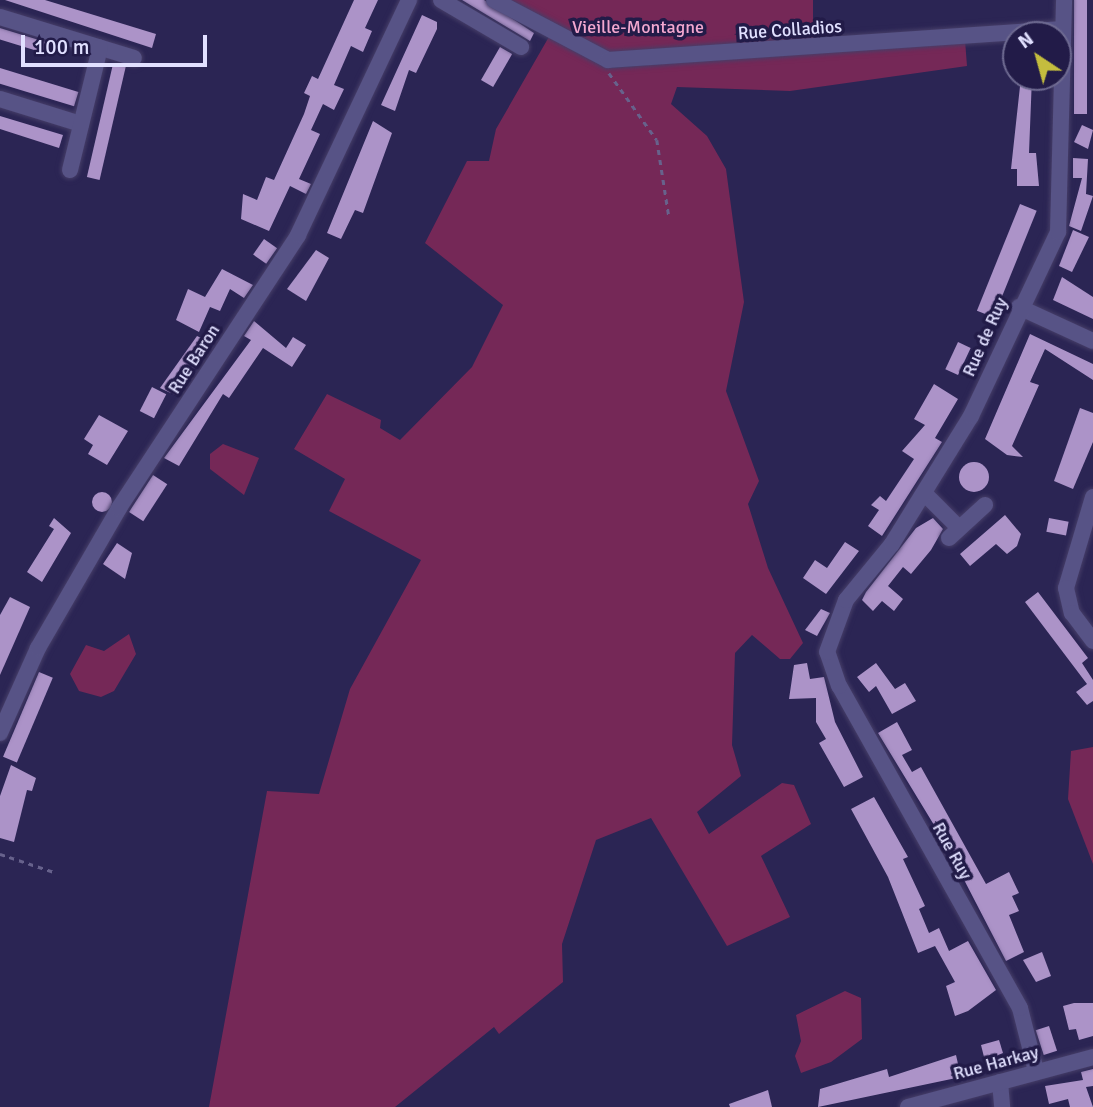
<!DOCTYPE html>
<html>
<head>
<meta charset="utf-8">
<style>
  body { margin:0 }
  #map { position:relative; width:1093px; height:1107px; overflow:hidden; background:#2b2554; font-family:Signika,sans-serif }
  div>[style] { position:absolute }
  .green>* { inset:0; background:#752857 }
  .building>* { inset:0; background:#ac93c8; transform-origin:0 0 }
  .round { border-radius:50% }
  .path>* { height:2.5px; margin-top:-1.25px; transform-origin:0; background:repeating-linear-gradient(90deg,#67628c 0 5px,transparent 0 10px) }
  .roads { filter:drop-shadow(0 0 2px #463e68) drop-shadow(0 0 2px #463e68) }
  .minor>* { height:16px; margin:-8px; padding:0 8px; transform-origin:8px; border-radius:8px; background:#575386 }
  span { translate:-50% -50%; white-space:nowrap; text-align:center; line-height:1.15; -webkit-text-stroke:7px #221b48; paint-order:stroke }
  .park-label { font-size:18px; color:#f2a7cf }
  .street-label { font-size:18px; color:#e1e0ff }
  .north { position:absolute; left:1002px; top:21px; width:70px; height:70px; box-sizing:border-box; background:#221b48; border:2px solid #6e6a91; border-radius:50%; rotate:324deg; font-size:19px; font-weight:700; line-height:28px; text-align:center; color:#e1e0ff }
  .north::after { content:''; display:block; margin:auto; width:24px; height:32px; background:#c4bd3e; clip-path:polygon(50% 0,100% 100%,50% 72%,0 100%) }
  .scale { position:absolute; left:21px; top:35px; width:186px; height:32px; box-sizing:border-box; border:4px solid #e1e0ff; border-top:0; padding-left:9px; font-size:21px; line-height:24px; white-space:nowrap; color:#e1e0ff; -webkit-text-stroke:5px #221b48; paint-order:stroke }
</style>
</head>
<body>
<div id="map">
  <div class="green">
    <div style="clip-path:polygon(509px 0,813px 0,813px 42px,616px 56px)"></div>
    <div style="clip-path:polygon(550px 35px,611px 68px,965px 40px,967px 66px,790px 91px,677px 87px,671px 104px,707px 136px,726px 169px,744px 302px,726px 391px,759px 481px,748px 504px,768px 568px,803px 643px,790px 659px,780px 659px,752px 635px,735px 653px,732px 745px,741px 776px,697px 812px,709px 834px,782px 783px,794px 785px,811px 824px,761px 856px,790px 917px,727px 946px,651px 818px,596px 840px,562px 944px,563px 982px,499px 1034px,494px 1027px,395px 1107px,209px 1107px,267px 791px,319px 794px,350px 689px,421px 560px,329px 511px,345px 479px,294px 449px,327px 394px,381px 420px,380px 428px,400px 440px,472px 367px,503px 305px,425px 243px,467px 161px,489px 161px,496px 129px)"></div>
    <div style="clip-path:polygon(223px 444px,259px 458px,244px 495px,210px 469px,210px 454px)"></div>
    <div style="clip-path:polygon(129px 634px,136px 654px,114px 691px,101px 697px,79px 691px,70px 674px,86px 645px,104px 651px)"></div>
    <div style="clip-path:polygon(1093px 747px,1093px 864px,1068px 799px,1071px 751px)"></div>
    <div style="clip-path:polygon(845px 991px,861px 998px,862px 1039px,831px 1062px,801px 1073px,795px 1056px,801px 1041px,796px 1015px)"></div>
  </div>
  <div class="building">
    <div style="clip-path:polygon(5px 0,45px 0,156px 34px,152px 48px)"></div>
    <div style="clip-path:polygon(354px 0,378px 0,365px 28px,372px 31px,363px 52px,351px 46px,334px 85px,344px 89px,334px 110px,323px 104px,311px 130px,320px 134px,299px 179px,311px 184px,306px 194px,290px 186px,269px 231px,241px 219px,243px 194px,257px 200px,266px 177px,274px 180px,304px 114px,310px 96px,304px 93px,312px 76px,318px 79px)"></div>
    <div style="clip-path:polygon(462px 0,484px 0,534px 33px,530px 41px)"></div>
    <div style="left:1074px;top:0;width:13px;height:114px"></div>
    <div style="clip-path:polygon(422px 15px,437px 22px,437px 29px,416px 73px,409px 70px,395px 111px,381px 105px)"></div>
    <div style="left:0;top:28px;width:57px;height:11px;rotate:17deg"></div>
    <div style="left:500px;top:47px;width:14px;height:38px;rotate:30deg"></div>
    <div style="left:113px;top:64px;width:13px;height:116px;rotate:13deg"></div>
    <div style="left:0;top:68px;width:82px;height:15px;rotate:17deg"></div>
    <div style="clip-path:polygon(1021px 77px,1032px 77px,1029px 153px,1036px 153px,1039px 186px,1017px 186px,1017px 169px,1011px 169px)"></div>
    <div style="clip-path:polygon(0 116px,63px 135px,59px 148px,0 129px)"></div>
    <div style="clip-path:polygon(373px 121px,392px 133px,363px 213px,355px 210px,341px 239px,327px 233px)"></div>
    <div style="clip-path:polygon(1082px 125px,1093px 130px,1088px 149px,1074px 142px)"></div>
    <div style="clip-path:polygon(1073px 158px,1088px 159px,1086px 194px,1093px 196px,1081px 231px,1069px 226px,1082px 178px,1073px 178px)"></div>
    <div style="left:1020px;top:204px;width:18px;height:115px;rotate:22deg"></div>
    <div style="clip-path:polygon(1073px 230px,1089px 237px,1072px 272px,1059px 266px)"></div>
    <div style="left:264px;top:239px;width:16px;height:19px;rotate:35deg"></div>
    <div style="clip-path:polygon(316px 250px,329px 258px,306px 301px,287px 289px)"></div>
    <div style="clip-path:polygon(222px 269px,253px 285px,244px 298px,230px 289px,220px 311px,210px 307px,199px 332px,176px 320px,188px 289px,205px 297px)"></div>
    <div style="clip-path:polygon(1062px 277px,1093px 297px,1093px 319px,1053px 300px)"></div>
    <div style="clip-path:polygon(254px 321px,286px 348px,293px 337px,306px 345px,292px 367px,263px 348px,229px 398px,223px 394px,179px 466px,164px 458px,251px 340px,244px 336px)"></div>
    <div style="clip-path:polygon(1030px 334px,1093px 364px,1093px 380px,1045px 349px,1030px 382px,1039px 385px,1012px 446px,1023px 457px,1007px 455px,985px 439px)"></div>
    <div style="clip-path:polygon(197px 336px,212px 343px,177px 396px,160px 388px)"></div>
    <div style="left:958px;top:342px;width:14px;height:30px;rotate:25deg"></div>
    <div style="clip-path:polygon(934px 384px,958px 399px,935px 438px,942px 442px,882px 536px,868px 526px,879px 510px,871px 505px,880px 496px,886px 501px,914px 459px,902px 451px,925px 425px,914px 419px)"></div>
    <div style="left:152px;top:387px;width:16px;height:27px;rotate:27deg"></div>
    <div style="clip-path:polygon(1080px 408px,1093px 413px,1093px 442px,1073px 489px,1054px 481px)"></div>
    <div style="clip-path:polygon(99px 415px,128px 431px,107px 465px,88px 454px,93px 445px,84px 439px)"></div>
    <div class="round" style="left:959px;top:462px;width:30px;height:30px"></div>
    <div style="left:153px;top:475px;width:17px;height:44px;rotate:33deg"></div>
    <div class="round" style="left:92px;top:492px;width:20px;height:20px"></div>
    <div style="clip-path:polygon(1005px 515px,1021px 534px,1017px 546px,1007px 554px,996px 544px,970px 566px,960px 554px)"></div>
    <div style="clip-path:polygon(54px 518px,71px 533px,42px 582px,27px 572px,54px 529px,49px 526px)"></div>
    <div style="clip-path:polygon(933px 518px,943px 529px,931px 550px,911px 574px,903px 567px,888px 586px,903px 599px,894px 611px,882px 601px,873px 611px,862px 600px,866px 592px,916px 528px)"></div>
    <div style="left:1049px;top:518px;width:20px;height:14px;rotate:11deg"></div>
    <div style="clip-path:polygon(845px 542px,859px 551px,826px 594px,803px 578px,815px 560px,827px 568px)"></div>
    <div style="clip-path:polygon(117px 543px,132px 553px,125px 579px,103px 564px)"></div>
    <div style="clip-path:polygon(1038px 592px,1088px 658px,1082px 663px,1093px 680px,1093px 701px,1087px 705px,1076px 692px,1087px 684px,1025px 602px)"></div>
    <div style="clip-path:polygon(10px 597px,30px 607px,0 675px,0 615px)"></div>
    <div style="clip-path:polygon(821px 609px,830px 613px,817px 636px,805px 630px)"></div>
    <div style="clip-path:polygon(807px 663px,810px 679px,824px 677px,835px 722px,863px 777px,844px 787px,819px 743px,826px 739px,816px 722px,816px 698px,789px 699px,794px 665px)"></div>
    <div style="clip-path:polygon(876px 663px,895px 689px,905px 683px,916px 701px,892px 714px,876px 686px,869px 692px,857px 677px)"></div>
    <div style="left:39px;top:672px;width:15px;height:92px;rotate:23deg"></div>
    <div style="clip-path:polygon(897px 722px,912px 750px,902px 755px,912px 772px,921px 767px,986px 884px,1009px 872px,1019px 893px,1012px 896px,1019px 911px,1009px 915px,1024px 952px,1006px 961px,945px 843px,878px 733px)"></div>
    <div style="clip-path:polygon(11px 765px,36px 778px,32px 791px,27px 790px,14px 842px,0 838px,0 796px)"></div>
    <div style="clip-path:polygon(874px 797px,908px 857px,903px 859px,925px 906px,919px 909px,929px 933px,939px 928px,949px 951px,968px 941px,996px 990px,968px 1011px,955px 1016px,946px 986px,955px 982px,935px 946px,918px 953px,888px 877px,851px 809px)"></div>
    <div style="clip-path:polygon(1042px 952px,1051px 976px,1036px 982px,1023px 960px)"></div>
    <div style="clip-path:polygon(1074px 1003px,1093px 1003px,1093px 1036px,1079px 1040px,1076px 1029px,1069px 1030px,1063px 1006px)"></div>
    <div style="left:1049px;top:1026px;width:26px;height:14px;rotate:72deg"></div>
    <div style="clip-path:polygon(999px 1040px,1003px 1053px,985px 1061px,981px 1045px)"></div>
    <div style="clip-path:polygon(956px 1055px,961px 1077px,818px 1107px,820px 1089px,887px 1069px,889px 1077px)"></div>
    <div style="clip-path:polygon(1093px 1069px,1093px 1086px,1086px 1087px,1093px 1107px,1070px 1107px,1068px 1099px,1049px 1104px,1045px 1086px,1083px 1080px,1081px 1072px)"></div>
    <div style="clip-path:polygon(768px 1090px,772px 1107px,730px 1107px,729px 1104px)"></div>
  </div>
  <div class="path">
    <div style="left:609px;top:73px;width:82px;rotate:54.4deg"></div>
    <div style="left:657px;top:140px;width:78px;rotate:81.1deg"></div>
    <div style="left:0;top:854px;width:57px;rotate:18.4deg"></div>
  </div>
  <div class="roads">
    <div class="minor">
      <div style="left:441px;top:0;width:93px;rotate:30.4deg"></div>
      <div style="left:494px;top:0;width:129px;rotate:27.8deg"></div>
      <div style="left:608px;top:60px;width:455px;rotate:-3.9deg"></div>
      <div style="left:0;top:17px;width:140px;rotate:17deg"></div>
      <div style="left:0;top:99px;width:85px;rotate:17.2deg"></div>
      <div style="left:70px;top:170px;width:126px;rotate:-76.2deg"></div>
      <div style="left:1019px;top:307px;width:81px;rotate:24.7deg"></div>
      <div style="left:924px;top:493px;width:48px;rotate:45deg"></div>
      <div style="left:1093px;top:497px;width:95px;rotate:106.5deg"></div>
      <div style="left:1066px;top:588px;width:26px;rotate:77deg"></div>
      <div style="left:1072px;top:613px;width:35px;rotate:53deg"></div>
      <div style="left:949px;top:538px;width:49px;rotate:-42.5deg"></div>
      <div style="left:0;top:733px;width:93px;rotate:-65.9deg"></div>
      <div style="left:38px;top:648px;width:162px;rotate:-59.9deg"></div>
      <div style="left:119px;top:508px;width:326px;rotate:-56.7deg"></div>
      <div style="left:298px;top:235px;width:260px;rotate:-64.7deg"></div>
      <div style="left:1036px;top:1071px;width:65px;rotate:-104.3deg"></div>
      <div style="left:1020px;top:1008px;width:369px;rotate:-119.3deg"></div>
      <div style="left:839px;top:686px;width:36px;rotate:-109deg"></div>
      <div style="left:827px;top:652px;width:55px;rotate:-69.9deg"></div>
      <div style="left:846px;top:600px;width:72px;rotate:-50.6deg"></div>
      <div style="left:892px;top:544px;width:150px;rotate:-58.3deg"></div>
      <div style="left:971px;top:416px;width:204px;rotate:-64.7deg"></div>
      <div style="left:1058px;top:232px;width:232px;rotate:-88.5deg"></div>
      <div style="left:1000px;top:1082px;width:25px;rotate:85deg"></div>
      <div style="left:908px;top:1107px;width:192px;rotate:-15.1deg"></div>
    </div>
  </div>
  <div class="park-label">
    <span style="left:638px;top:27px">Vieille-Montagne</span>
  </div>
  <div class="street-label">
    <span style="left:790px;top:30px;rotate:-4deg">Rue Colladios</span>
    <span style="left:985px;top:337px;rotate:-66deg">Rue de Ruy</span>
    <span style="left:194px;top:359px;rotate:-57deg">Rue Baron</span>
    <span style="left:952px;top:851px;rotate:61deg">Rue Ruy</span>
    <span style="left:996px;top:1063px;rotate:-15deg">Rue Harkay</span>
  </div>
  <div class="north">N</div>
  <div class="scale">100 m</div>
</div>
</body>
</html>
